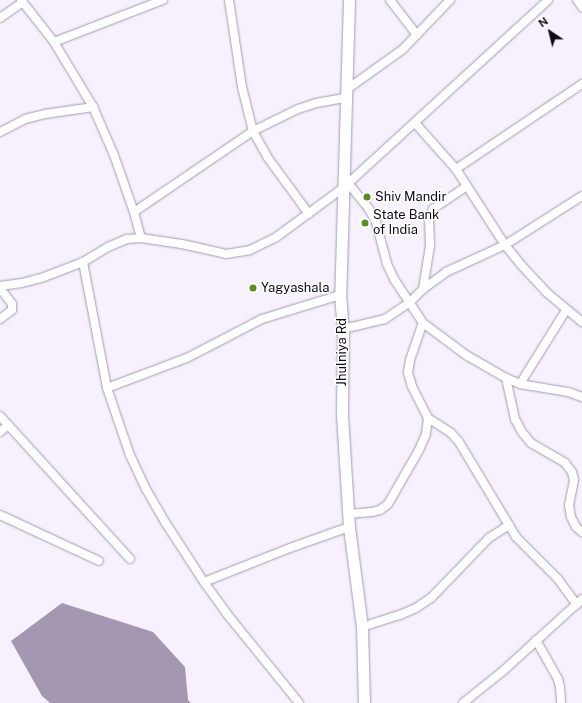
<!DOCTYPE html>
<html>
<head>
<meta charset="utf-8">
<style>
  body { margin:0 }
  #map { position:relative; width:582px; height:703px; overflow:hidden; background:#f7f1fd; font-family:"Public Sans",sans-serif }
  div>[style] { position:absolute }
  .water>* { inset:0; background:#a497b2 }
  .roads { filter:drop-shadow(0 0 1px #a698b4) drop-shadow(0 0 1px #a698b4) }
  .minor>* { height:8px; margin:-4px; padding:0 4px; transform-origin:4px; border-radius:4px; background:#fff }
  .tertiary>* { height:11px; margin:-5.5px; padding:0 5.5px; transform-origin:5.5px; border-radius:5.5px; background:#fff }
  .dots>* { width:11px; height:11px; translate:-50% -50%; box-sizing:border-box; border:2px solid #fff; border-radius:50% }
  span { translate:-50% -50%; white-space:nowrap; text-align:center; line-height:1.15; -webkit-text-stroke:3px #fff; paint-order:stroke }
  .poi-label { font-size:13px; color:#0e0913 }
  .left { translate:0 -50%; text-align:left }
  .street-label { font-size:13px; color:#0e0913 }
  .north { position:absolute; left:530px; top:12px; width:40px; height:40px; -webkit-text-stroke:3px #fff; paint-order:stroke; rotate:325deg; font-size:11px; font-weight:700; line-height:16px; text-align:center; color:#0e0913 }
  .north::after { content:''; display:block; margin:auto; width:14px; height:18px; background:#0e0913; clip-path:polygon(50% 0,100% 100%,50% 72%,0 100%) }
</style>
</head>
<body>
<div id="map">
  <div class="water">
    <div style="clip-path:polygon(62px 603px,153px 632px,185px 667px,188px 700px,191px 703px,50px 703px,42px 696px,11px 641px)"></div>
  </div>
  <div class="roads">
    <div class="minor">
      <div style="left:21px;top:0;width:53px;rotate:51.8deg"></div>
      <div style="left:54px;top:42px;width:76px;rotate:59deg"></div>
      <div style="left:93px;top:107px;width:52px;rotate:66.4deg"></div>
      <div style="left:114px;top:155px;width:60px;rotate:70.7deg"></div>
      <div style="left:134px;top:212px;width:27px;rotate:75deg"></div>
      <div style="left:229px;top:0;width:88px;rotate:81.5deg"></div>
      <div style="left:242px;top:87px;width:45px;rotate:76deg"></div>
      <div style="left:253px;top:131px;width:31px;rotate:61deg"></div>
      <div style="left:268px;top:158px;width:69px;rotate:53.8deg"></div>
      <div style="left:390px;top:0;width:44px;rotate:52.4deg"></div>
      <div style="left:577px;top:0;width:9px;rotate:54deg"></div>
      <div style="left:0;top:18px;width:28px;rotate:-35deg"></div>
      <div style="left:54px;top:42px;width:117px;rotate:-21.1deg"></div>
      <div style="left:346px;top:90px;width:70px;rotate:-35.7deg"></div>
      <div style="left:403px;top:49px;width:68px;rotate:-46.2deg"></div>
      <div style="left:415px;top:123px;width:62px;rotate:48.3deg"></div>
      <div style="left:456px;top:169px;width:90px;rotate:57.2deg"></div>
      <div style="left:505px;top:245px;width:28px;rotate:51deg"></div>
      <div style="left:523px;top:267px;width:34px;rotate:47deg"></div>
      <div style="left:546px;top:292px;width:47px;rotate:39.8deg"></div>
      <div style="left:0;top:132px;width:28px;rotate:-27deg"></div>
      <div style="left:25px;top:119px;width:21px;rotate:-14deg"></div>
      <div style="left:45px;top:114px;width:49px;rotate:-8.3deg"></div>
      <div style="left:456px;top:169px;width:152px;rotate:-34deg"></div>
      <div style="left:348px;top:183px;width:33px;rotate:51deg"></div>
      <div style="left:369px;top:209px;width:15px;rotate:62deg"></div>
      <div style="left:376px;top:222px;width:43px;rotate:75.3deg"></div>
      <div style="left:387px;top:264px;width:17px;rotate:65deg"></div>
      <div style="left:394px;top:279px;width:53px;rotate:56.6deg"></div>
      <div style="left:423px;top:323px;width:54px;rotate:36.7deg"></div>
      <div style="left:466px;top:355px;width:46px;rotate:29.9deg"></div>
      <div style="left:506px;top:378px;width:15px;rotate:23deg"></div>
      <div style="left:520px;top:384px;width:49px;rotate:9.5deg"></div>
      <div style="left:568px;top:392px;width:15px;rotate:20deg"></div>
      <div style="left:134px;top:212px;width:144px;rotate:-34.2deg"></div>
      <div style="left:253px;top:131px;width:50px;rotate:-26.1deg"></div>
      <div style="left:298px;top:109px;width:19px;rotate:-18deg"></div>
      <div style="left:316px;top:103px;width:29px;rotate:-10deg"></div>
      <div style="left:83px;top:262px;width:128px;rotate:79.2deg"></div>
      <div style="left:107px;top:388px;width:71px;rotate:71.1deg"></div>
      <div style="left:130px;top:455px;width:38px;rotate:65deg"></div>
      <div style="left:146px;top:489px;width:38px;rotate:60deg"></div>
      <div style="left:165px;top:522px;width:72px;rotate:57deg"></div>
      <div style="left:204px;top:582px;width:39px;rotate:54deg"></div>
      <div style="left:227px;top:614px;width:114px;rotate:51deg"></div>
      <div style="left:0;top:286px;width:22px;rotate:-8deg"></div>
      <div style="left:22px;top:283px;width:23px;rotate:-15deg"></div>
      <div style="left:44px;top:277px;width:42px;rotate:-21deg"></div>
      <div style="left:83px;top:262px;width:29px;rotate:-31deg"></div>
      <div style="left:108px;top:247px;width:21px;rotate:-23deg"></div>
      <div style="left:127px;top:239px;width:14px;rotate:-4deg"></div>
      <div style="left:141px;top:238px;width:41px;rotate:8.3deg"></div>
      <div style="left:182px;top:244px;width:45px;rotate:12.8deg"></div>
      <div style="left:226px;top:254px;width:24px;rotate:-9deg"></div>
      <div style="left:250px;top:250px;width:28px;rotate:-26deg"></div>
      <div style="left:275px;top:238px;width:84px;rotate:-36.3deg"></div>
      <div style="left:343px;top:188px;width:278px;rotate:-42.5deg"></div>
      <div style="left:0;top:288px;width:20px;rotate:53deg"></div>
      <div style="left:12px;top:304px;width:6px;rotate:90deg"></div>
      <div style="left:12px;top:310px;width:15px;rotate:143deg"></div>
      <div style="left:423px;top:289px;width:44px;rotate:-80.8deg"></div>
      <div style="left:430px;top:246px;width:25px;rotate:-92deg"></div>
      <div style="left:429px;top:221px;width:13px;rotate:-72deg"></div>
      <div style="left:433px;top:209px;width:41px;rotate:-34.1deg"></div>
      <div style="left:343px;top:329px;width:43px;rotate:-13.4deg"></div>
      <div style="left:385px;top:319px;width:29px;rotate:-34deg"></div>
      <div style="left:409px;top:303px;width:20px;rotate:-45deg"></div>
      <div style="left:423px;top:289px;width:29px;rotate:-36deg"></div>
      <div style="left:446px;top:272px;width:65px;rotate:-24.6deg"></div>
      <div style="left:505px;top:245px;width:91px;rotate:-32.5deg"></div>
      <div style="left:506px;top:378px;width:42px;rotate:77.6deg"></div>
      <div style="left:515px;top:419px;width:15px;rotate:62deg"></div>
      <div style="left:522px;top:432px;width:14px;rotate:51deg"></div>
      <div style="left:531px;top:443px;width:39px;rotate:30deg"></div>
      <div style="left:565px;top:463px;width:11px;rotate:52deg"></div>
      <div style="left:572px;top:472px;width:8px;rotate:76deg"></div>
      <div style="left:574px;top:480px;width:25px;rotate:101deg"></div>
      <div style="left:569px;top:505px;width:12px;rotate:81deg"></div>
      <div style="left:571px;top:517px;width:11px;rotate:63deg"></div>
      <div style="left:576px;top:527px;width:8px;rotate:40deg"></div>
      <div style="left:520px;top:384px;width:87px;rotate:-58.1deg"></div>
      <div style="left:107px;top:388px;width:85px;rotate:-20.6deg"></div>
      <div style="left:187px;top:358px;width:85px;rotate:-27.5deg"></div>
      <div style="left:262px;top:319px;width:82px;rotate:-17.1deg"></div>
      <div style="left:0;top:416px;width:193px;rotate:47.7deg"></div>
      <div style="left:428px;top:418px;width:27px;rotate:33deg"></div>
      <div style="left:451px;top:433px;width:12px;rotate:48deg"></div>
      <div style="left:459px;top:442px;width:111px;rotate:59deg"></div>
      <div style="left:516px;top:537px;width:59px;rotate:45deg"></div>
      <div style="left:558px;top:579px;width:32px;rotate:54deg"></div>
      <div style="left:0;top:432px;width:11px;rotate:-41deg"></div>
      <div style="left:348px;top:514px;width:24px;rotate:-5deg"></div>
      <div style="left:372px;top:512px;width:8px;rotate:-14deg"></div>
      <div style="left:380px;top:510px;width:10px;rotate:-37deg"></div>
      <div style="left:388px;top:504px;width:62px;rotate:-60.1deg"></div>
      <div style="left:419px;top:450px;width:17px;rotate:-66deg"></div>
      <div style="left:426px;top:434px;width:16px;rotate:-83deg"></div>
      <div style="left:428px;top:418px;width:36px;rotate:-117deg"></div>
      <div style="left:412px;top:386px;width:14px;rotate:-107deg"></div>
      <div style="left:408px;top:373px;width:13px;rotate:-81deg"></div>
      <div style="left:410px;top:360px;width:39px;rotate:-71deg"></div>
      <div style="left:0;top:515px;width:109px;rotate:24.9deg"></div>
      <div style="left:204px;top:582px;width:92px;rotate:-21.6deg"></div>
      <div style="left:290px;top:548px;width:63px;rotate:-19.6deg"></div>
      <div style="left:362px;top:627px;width:40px;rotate:-18deg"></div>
      <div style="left:400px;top:615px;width:17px;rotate:-24deg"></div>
      <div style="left:416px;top:608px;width:18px;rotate:-34deg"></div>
      <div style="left:431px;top:598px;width:83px;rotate:-46deg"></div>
      <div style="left:489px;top:538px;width:24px;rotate:-33deg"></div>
      <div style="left:536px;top:640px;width:45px;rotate:60.6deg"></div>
      <div style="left:558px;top:679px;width:8px;rotate:76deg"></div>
      <div style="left:560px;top:687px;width:16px;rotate:86deg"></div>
      <div style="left:463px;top:703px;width:51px;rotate:-38.7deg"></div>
      <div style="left:503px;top:671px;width:107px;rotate:-42.3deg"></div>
    </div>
    <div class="tertiary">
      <div style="left:349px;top:0;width:295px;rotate:91.7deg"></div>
      <div style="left:340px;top:295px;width:34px;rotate:85deg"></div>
      <div style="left:343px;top:329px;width:86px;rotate:90.7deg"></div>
      <div style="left:342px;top:415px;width:112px;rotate:86.4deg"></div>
      <div style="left:349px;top:527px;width:101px;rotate:82.6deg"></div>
      <div style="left:362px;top:627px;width:76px;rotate:88.5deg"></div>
    </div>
  </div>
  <div class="dots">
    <div style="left:367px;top:197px;background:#5c8b1e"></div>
    <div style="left:365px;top:223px;background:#5c8b1e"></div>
    <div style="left:253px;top:288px;background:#5c8b1e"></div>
  </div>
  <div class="poi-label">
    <span class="left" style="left:375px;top:197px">Shiv Mandir</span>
    <span class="left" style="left:373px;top:223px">State Bank<br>of India</span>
    <span class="left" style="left:261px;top:288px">Yagyashala</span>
  </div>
  <div class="street-label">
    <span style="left:342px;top:352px;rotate:-90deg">Jhulniya Rd</span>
  </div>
  <div class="north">N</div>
</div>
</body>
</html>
